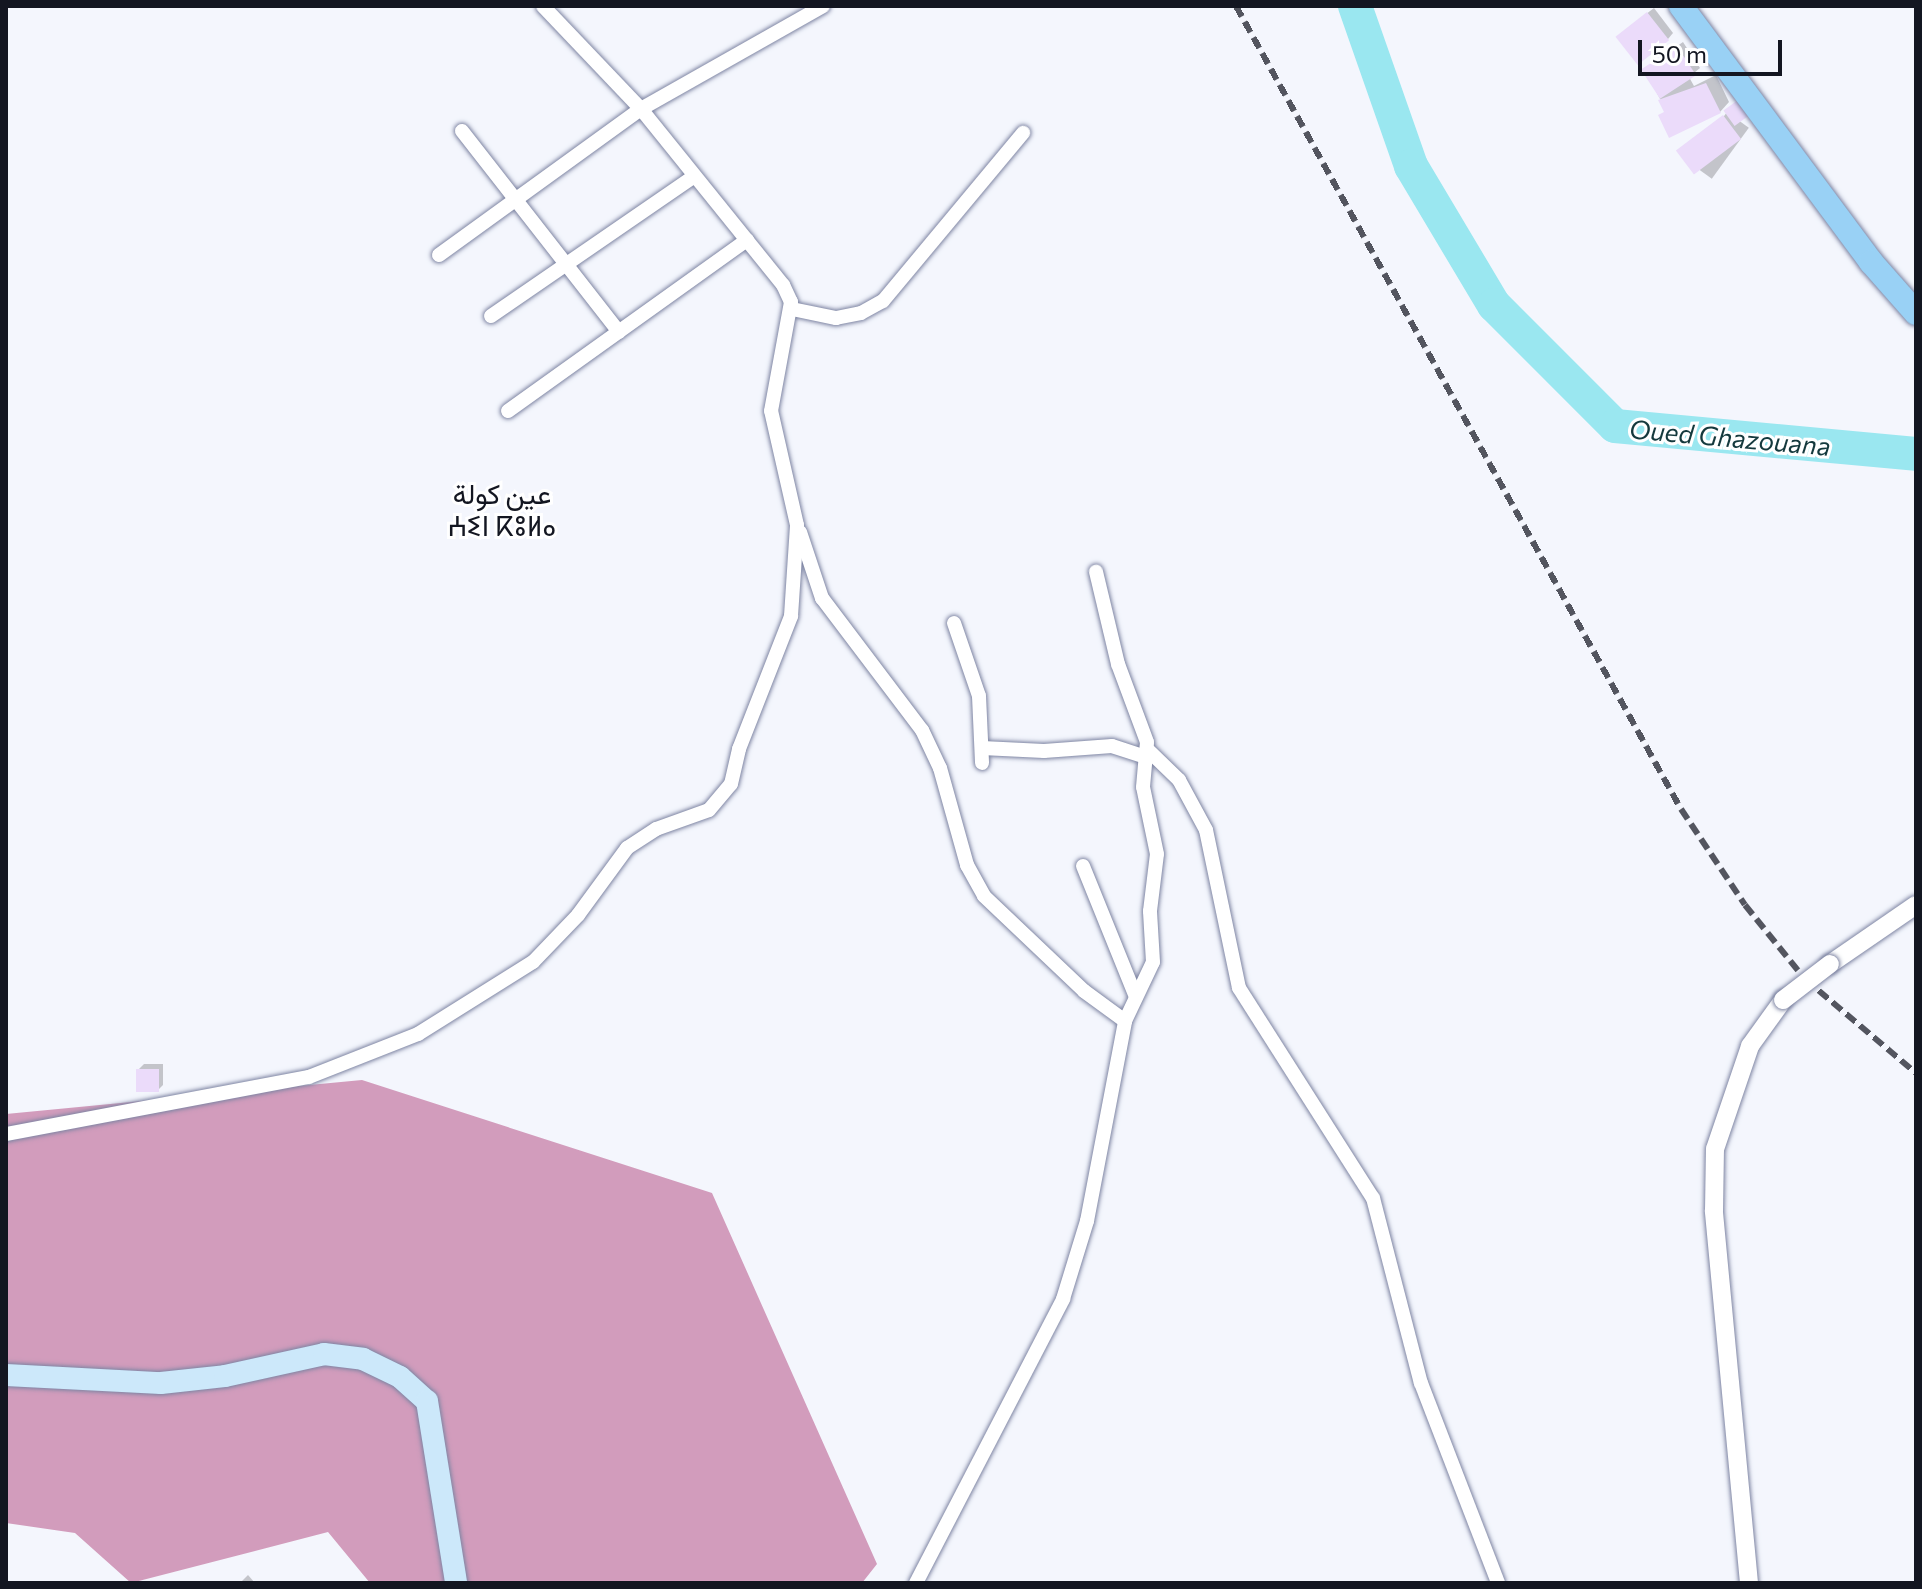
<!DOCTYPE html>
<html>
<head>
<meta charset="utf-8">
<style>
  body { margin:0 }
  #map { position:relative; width:1922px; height:1589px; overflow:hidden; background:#f4f6fd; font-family:Commissioner,Vazirmatn,"Noto Sans Tifinagh",sans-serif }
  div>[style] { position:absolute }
  .forest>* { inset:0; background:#d29cbc }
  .shadow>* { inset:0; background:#0003; transform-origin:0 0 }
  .river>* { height:34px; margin:-17px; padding:0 17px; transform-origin:17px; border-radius:17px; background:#9ae7f0 }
  .building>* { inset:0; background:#ebdbfa; transform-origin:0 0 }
  .roads { filter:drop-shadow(0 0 2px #7e85a3) drop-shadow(0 0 2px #7e85a3) }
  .minor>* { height:14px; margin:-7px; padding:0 7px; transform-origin:7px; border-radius:7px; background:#fff }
  .tertiary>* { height:18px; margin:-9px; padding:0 9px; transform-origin:9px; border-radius:9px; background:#fff }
  .secondary>* { height:22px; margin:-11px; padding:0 11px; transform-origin:11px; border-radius:11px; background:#cce8fa }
  .primary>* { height:24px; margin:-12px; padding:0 12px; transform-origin:12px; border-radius:12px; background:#99d1f5 }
  .rail>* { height:6px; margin-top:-3px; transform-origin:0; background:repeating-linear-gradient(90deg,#53555f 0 12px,transparent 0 18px) }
  .bridges { filter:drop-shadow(0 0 2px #7e85a3) drop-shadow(0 0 2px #7e85a3) }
  .tertiary-bridge>* { height:18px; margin:-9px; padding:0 9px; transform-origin:9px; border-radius:9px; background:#fff }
  span { translate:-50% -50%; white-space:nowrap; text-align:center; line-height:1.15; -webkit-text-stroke:6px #fff; paint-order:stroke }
  .water-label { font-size:26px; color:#14393d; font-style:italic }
  .quarter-label { font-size:28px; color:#131621 }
  .frame { position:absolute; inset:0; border:8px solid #131621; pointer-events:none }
  .scale { position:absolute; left:1638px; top:40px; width:144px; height:36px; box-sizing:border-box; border:4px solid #131621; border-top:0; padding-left:10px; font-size:24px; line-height:28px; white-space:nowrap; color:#131621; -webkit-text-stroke:6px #fff; paint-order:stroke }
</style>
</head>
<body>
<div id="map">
  <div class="forest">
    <div style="clip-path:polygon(362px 1080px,712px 1193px,877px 1564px,862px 1583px,370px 1583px,328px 1532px,131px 1583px,75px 1533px,6px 1523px,6px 1114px)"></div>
  </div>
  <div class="shadow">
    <div style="clip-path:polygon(1654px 8px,1673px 33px,1668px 39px,1624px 31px)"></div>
    <div style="clip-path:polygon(1683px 42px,1700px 68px,1689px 77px,1694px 86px,1716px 75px,1729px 102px,1720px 112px,1666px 110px,1644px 69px)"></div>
    <div style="left:1727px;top:112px;width:27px;height:63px;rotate:36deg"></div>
    <div style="clip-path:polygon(144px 1064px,163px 1064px,163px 1085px,157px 1091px,138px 1070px)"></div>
    <div style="clip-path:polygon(248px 1575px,255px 1583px,240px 1583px)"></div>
  </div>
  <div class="river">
    <div style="left:1355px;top:6px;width:170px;rotate:70.7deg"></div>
    <div style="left:1411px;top:166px;width:162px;rotate:59.2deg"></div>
    <div style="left:1494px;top:305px;width:171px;rotate:45deg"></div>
    <div style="left:1615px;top:426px;width:302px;rotate:5.3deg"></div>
  </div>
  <div class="building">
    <div style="left:1647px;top:12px;width:36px;height:40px;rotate:52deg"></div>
    <div style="left:1677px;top:46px;width:35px;height:43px;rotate:57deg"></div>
    <div style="clip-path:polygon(1706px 83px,1721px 113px,1669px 138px,1658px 115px,1664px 112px,1658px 100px)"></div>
    <div style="left:1738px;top:100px;width:19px;height:18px;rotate:54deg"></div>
    <div style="left:1723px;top:115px;width:30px;height:59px;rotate:53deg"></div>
    <div style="left:136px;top:1069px;width:23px;height:23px"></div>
  </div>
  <div class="roads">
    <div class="minor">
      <div style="left:462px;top:131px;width:255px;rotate:52deg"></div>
      <div style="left:439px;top:255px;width:249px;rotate:-35.9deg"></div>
      <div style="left:641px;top:109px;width:209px;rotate:-29.5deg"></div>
      <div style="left:792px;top:309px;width:45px;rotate:11.6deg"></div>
      <div style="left:836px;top:318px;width:25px;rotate:-11deg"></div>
      <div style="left:861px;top:313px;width:25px;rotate:-29deg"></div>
      <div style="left:883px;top:301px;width:219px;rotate:-50.2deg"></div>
      <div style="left:491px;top:316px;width:247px;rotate:-34.5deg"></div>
      <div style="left:508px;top:411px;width:294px;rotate:-35.6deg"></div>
      <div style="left:800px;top:532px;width:70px;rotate:71.6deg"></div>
      <div style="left:822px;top:598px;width:166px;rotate:52.9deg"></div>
      <div style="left:922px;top:730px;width:42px;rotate:64.7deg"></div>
      <div style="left:940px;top:768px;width:101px;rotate:74.4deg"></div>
      <div style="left:967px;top:865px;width:35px;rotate:61deg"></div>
      <div style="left:984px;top:896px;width:138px;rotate:43.5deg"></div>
      <div style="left:1084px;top:991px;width:51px;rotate:36.2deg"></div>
      <div style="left:954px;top:623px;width:77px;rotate:71.1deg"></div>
      <div style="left:979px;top:696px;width:67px;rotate:87.4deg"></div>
      <div style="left:982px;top:748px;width:62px;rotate:2.8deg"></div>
      <div style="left:1044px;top:751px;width:68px;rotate:-4.2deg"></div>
      <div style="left:1112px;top:746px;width:35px;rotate:18deg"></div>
      <div style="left:1147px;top:749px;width:45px;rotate:44.1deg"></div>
      <div style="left:1179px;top:780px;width:57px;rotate:61.6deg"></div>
      <div style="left:1206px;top:830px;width:161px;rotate:78.2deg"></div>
      <div style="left:1239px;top:988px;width:249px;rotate:57.5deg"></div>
      <div style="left:1373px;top:1198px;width:191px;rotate:75.5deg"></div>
      <div style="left:1421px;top:1383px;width:214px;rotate:68.9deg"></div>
      <div style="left:1083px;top:866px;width:141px;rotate:68deg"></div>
      <div style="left:6px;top:1134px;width:308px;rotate:-10.7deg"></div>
      <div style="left:309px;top:1077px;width:117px;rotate:-21.5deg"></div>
      <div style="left:418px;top:1034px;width:136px;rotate:-32.1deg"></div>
      <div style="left:533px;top:962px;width:65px;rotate:-46.2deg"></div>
      <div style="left:578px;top:915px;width:83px;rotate:-53.8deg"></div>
      <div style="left:627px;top:848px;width:35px;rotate:-33deg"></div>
      <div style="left:656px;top:829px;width:56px;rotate:-19.7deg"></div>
      <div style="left:709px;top:810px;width:34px;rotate:-50deg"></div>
      <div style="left:731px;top:784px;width:36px;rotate:-77deg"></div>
      <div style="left:739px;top:749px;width:143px;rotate:-68.6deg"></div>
      <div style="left:791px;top:616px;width:91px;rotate:-86.2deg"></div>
      <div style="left:797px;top:525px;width:117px;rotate:-102.8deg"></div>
      <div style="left:771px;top:411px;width:111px;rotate:-79.6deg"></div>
      <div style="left:791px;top:302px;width:19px;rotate:-115deg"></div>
      <div style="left:783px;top:285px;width:226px;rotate:-128.9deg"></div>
      <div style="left:641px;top:109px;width:142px;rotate:-133.6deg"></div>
      <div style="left:916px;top:1583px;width:320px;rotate:-62.6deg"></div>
      <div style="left:1063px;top:1299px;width:82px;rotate:-72.9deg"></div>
      <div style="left:1087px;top:1221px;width:204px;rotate:-79.2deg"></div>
      <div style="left:1125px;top:1021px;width:65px;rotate:-64.6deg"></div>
      <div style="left:1153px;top:962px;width:51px;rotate:-93.4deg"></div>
      <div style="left:1150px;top:911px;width:57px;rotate:-83deg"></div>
      <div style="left:1157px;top:854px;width:68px;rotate:-101.8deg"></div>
      <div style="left:1143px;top:787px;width:45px;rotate:-84.9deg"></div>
      <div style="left:1147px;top:742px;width:83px;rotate:-110.4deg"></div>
      <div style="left:1118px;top:664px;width:95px;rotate:-103.4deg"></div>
    </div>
    <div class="tertiary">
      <div style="left:1830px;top:964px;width:104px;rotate:-34.5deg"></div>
      <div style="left:1749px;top:1583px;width:374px;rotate:-95.4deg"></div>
      <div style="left:1714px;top:1211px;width:62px;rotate:-89.1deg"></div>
      <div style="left:1715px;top:1149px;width:109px;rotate:-71.2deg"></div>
      <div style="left:1750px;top:1046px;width:57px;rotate:-54.3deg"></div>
    </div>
    <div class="secondary">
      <div style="left:6px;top:1375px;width:155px;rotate:3deg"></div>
      <div style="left:161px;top:1383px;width:64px;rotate:-6.2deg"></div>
      <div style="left:225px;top:1376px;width:101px;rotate:-12.5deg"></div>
      <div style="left:324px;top:1354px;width:39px;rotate:7deg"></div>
      <div style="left:363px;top:1359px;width:41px;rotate:25.9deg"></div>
      <div style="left:400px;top:1377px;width:36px;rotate:42deg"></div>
      <div style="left:427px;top:1401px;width:184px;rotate:80.9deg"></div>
    </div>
    <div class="primary">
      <div style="left:1681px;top:6px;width:319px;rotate:53.4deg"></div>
      <div style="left:1871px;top:262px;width:68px;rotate:48.6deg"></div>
    </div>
  </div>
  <div class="rail">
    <div style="left:1236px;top:6px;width:918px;rotate:61.01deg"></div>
    <div style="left:1681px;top:809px;width:115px;rotate:56.3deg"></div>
    <div style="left:1745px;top:905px;width:95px;rotate:51deg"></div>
    <div style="left:1805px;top:979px;width:145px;rotate:40.3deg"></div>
  </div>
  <div class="bridges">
    <div class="tertiary-bridge">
      <div style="left:1783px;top:1000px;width:59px;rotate:-37.5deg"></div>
    </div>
  </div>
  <div class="water-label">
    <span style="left:1730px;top:437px;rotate:5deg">Oued Ghazouana</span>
  </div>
  <div class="quarter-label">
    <span style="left:502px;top:509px">عين كولة<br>ⵄⵉⵏ ⴽⵓⵍⴰ</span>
  </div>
  <div class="frame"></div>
  <div class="scale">50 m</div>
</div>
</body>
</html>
